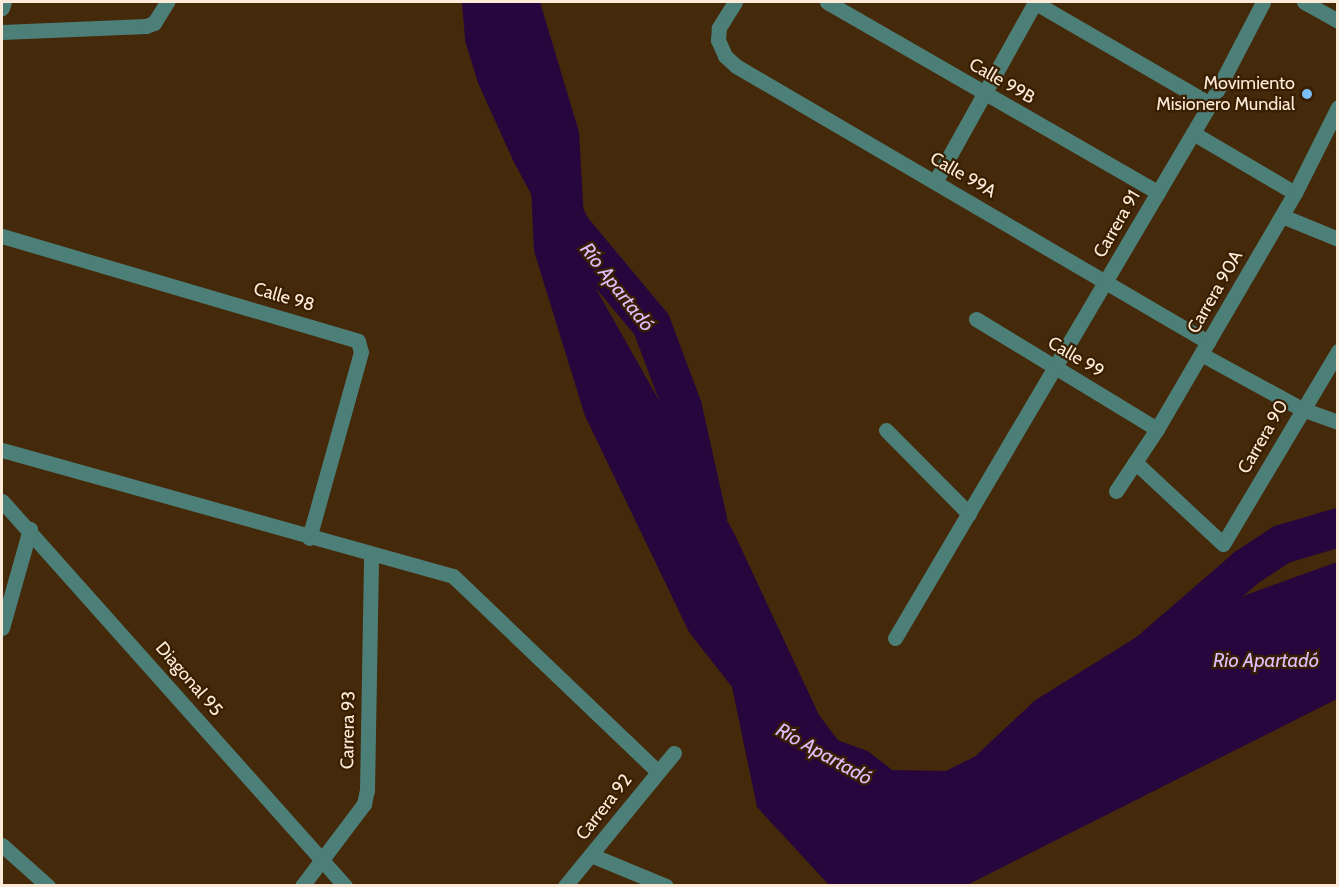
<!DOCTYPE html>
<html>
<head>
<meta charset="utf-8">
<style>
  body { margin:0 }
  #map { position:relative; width:1339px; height:887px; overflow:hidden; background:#44290a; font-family:Cabin,sans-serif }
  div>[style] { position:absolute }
  .water>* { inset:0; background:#26063d }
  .river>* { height:39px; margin:-19.5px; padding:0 19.5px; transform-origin:19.5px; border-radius:19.5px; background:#26063d }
  .minor>* { height:15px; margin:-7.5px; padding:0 7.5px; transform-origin:7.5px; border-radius:7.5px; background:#4d7f79 }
  .dots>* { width:16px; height:16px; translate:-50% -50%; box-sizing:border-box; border:3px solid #391f00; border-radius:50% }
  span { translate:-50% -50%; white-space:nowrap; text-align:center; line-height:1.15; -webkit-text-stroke:4.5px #391f00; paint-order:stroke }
  .street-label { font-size:18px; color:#fdebda }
  .poi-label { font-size:18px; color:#fdebda }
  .right { translate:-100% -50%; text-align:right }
  .water-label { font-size:20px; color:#ddbffe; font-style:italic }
  .frame { position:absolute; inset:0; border:3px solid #fdebda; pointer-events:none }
</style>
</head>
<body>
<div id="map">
  <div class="water">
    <div style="clip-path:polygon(468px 2px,540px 2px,579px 132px,587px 273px,734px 533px,819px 715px,859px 768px,885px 789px,915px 789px,986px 772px,1117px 672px,1246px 595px,1337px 562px,1337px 699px,967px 885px,829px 885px,757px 807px,732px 687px,689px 632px,585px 416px,534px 251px,527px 101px)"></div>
  </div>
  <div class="river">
    <div style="left:481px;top:2px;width:35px;rotate:85deg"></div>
    <div style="left:484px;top:37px;width:41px;rotate:72.9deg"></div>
    <div style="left:496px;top:76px;width:85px;rotate:65.6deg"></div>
    <div style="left:531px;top:153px;width:85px;rotate:61.9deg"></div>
    <div style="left:571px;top:228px;width:125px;rotate:50.2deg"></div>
    <div style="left:651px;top:324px;width:89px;rotate:69.5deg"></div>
    <div style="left:682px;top:407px;width:115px;rotate:77.4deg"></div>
    <div style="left:809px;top:750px;width:52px;rotate:20.2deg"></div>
    <div style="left:858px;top:768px;width:34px;rotate:38deg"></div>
    <div style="left:885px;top:789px;width:65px;rotate:0.9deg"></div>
    <div style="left:950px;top:790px;width:40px;rotate:-26.6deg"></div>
    <div style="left:986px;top:772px;width:83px;rotate:-43.1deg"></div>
    <div style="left:1047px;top:715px;width:119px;rotate:-32deg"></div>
    <div style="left:1148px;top:652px;width:130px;rotate:-40.9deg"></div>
    <div style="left:1246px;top:567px;width:42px;rotate:-33.3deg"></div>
    <div style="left:1281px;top:544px;width:59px;rotate:-16.6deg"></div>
  </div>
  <div class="minor">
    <div style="left:735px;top:2px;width:31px;rotate:122deg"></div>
    <div style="left:719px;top:28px;width:12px;rotate:95deg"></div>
    <div style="left:718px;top:40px;width:17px;rotate:66deg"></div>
    <div style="left:725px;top:56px;width:15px;rotate:42deg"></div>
    <div style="left:736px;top:66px;width:547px;rotate:30.32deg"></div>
    <div style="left:827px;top:2px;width:382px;rotate:29.9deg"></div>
    <div style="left:1034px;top:2px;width:203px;rotate:30.1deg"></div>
    <div style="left:1304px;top:2px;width:39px;rotate:29deg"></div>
    <div style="left:2px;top:8px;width:6px;rotate:-72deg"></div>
    <div style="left:2px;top:32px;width:144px;rotate:-2.4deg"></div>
    <div style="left:146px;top:26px;width:9px;rotate:-21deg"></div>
    <div style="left:154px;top:23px;width:25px;rotate:-58deg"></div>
    <div style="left:1193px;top:133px;width:118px;rotate:30.5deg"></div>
    <div style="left:935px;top:182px;width:206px;rotate:-60.9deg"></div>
    <div style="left:1282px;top:216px;width:61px;rotate:22.3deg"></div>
    <div style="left:2px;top:236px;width:371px;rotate:16.4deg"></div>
    <div style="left:358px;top:341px;width:11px;rotate:75deg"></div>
    <div style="left:361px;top:352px;width:193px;rotate:105.6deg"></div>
    <div style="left:976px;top:319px;width:212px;rotate:31.3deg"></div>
    <div style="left:1201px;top:354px;width:115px;rotate:28.6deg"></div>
    <div style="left:1302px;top:409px;width:38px;rotate:20deg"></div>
    <div style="left:886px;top:430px;width:118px;rotate:45.3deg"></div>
    <div style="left:2px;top:450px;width:468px;rotate:15.6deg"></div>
    <div style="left:453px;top:576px;width:282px;rotate:43.7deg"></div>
    <div style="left:1135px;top:462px;width:120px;rotate:43deg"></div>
    <div style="left:1223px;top:544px;width:225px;rotate:-59.2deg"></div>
    <div style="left:1116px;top:491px;width:74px;rotate:-56.5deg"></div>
    <div style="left:1157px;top:429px;width:273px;rotate:-59.7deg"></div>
    <div style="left:1295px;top:193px;width:96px;rotate:-63.4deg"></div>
    <div style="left:2px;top:501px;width:516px;rotate:48.3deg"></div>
    <div style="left:2px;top:628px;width:103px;rotate:-74.2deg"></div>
    <div style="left:895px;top:638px;width:620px;rotate:-59.46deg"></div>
    <div style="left:1210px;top:104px;width:115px;rotate:-62.5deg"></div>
    <div style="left:2px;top:845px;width:62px;rotate:41.7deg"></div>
    <div style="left:591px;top:855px;width:81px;rotate:22.5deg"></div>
    <div style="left:302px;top:886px;width:103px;rotate:-52.9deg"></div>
    <div style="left:364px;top:804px;width:14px;rotate:-78deg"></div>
    <div style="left:367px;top:790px;width:236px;rotate:-89deg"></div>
    <div style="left:565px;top:886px;width:172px;rotate:-50.7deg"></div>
  </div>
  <div class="dots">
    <div style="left:1307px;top:94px;background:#7bbef8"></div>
  </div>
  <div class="street-label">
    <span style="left:1002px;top:81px;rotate:30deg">Calle 99B</span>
    <span style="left:963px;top:175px;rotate:30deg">Calle 99A</span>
    <span style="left:1117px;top:224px;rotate:-60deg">Carrera 91</span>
    <span style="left:1215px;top:292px;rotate:-60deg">Carrera 90A</span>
    <span style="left:284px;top:297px;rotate:16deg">Calle 98</span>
    <span style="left:1076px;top:357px;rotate:31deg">Calle 99</span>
    <span style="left:1263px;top:437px;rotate:-60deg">Carrera 90</span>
    <span style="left:189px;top:679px;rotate:49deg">Diagonal 95</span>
    <span style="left:348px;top:730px;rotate:-89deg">Carrera 93</span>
    <span style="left:604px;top:807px;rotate:-52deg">Carrera 92</span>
  </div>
  <div class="poi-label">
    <span class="right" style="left:1295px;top:94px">Movimiento<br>Misionero Mundial</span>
  </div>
  <div class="water-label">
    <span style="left:617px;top:287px;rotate:52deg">Río Apartadó</span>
    <span style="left:1266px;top:660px">Rio Apartadó</span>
    <span style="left:824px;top:754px;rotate:29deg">Río Apartadó</span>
  </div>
  <div class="frame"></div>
</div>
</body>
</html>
